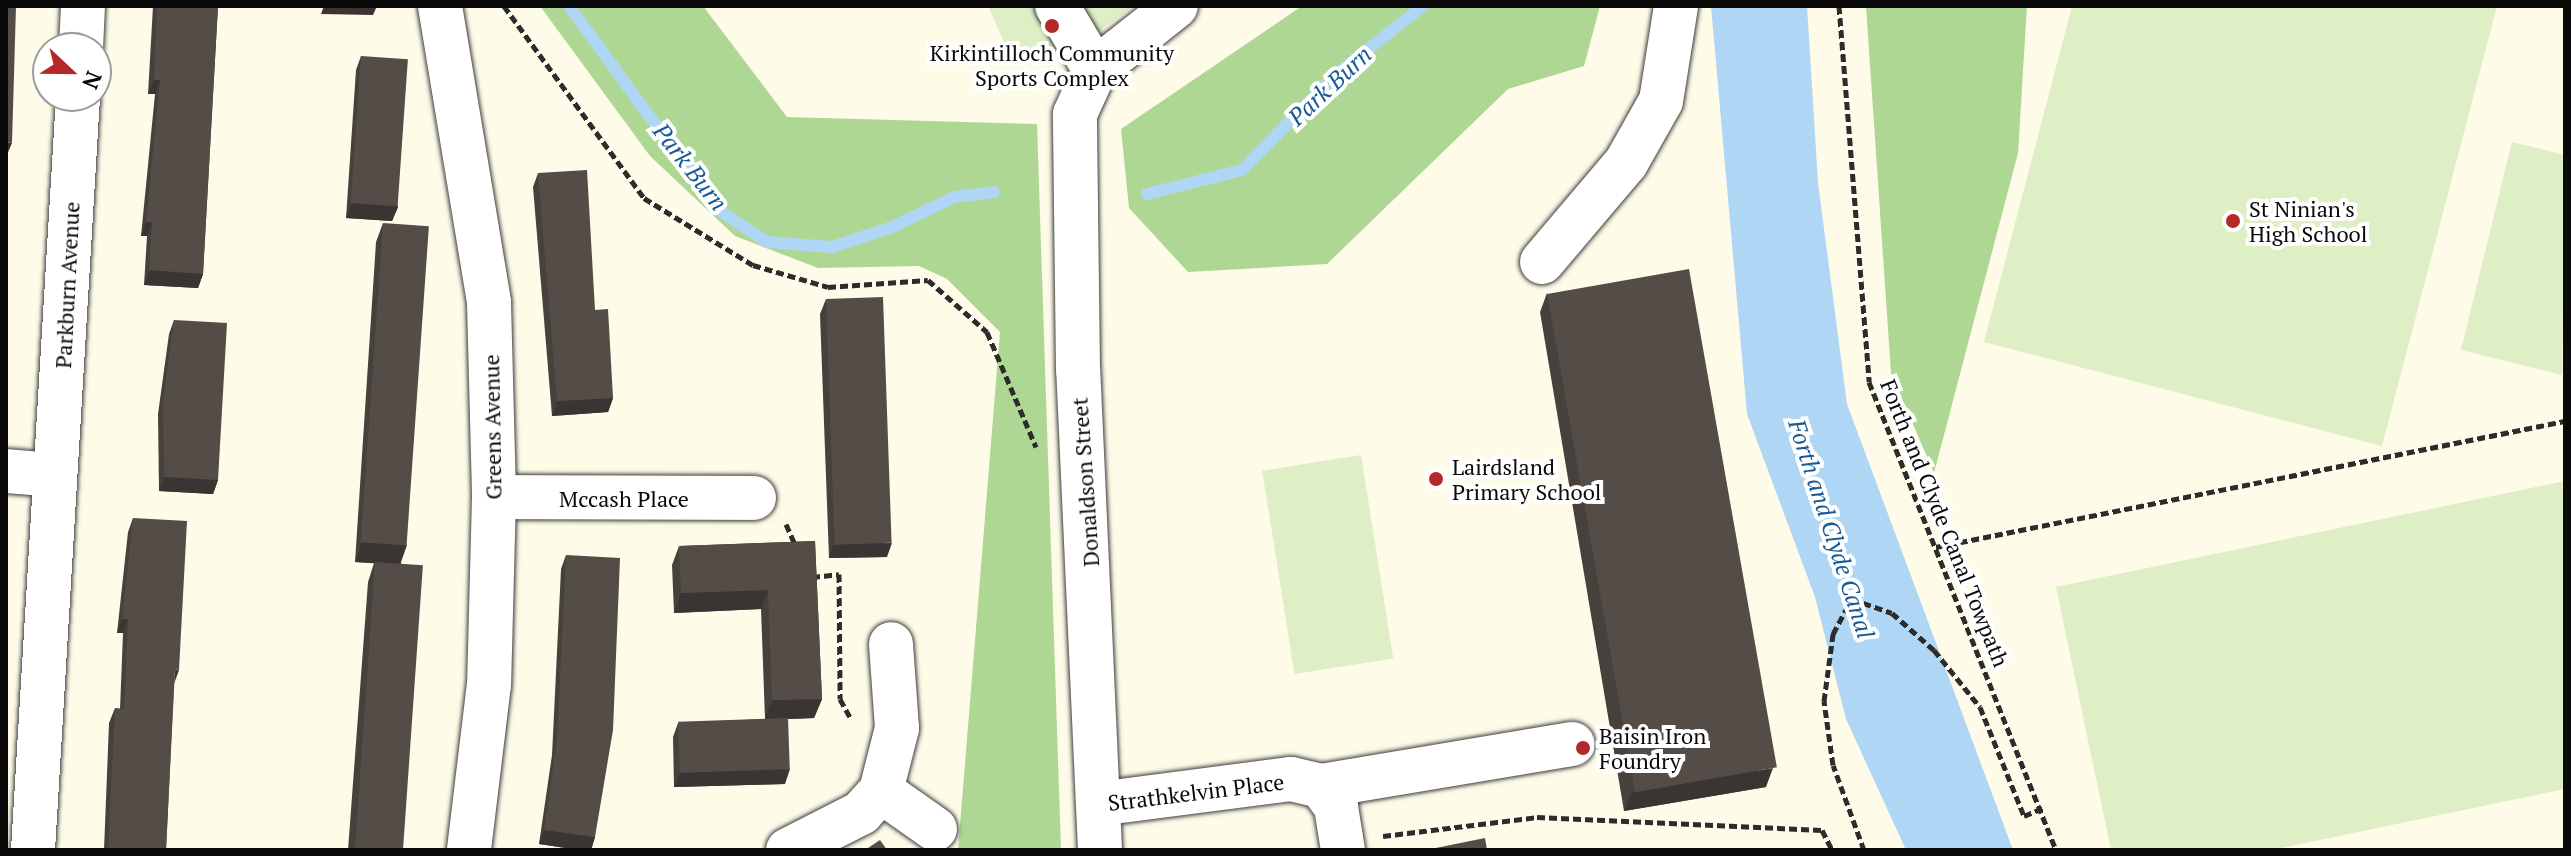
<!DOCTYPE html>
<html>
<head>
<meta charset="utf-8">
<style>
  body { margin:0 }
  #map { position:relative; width:2571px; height:856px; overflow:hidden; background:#fefbe8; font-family:"PT Serif",serif }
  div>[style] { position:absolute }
  .forest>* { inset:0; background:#aed794 }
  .pitch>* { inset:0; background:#deeec5; transform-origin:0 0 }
  .water>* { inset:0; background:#afd6f4 }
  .stream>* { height:12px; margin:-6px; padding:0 6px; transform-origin:6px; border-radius:6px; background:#afd6f4 }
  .path>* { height:5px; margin-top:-2.5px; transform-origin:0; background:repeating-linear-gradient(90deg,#2c2c2c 0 8px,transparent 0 12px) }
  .roads { filter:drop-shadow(0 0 2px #3d3d3d) drop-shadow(0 0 2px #3d3d3d) }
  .minor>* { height:44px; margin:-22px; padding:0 22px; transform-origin:22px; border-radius:22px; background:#fff }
  .wall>* { inset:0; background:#47413d }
  .shaded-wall>* { inset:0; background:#3a3532 }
  .building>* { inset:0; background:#534c47; transform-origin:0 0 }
  .dots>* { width:22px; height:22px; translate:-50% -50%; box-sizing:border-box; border:4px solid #fff; border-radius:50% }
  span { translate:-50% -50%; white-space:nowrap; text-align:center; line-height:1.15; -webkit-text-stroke:8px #fff; paint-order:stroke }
  .poi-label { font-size:22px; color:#0a0a0a }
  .left { translate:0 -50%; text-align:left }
  .street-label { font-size:22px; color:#0a0a0a }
  .water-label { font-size:24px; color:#185997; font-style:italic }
  .frame { position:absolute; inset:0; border:8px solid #0a0a0a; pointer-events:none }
  .north { position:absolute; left:32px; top:32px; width:80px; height:80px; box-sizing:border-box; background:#fff; border:2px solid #9d9d9d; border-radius:50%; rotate:112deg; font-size:22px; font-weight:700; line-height:32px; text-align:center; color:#0a0a0a }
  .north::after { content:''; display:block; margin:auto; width:28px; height:36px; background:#b52827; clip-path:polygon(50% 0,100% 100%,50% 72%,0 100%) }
</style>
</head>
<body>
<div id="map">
  <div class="forest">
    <div style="clip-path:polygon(540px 6px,703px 6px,787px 117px,1037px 124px,1061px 850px,958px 850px,1000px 332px,947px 279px,919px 266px,818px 268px,735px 236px,650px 156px)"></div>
    <div style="clip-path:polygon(1302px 6px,1600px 6px,1584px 66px,1508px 89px,1327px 264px,1188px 272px,1129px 208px,1121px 129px)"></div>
    <div style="clip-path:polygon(1866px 6px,2027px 6px,2018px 153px,1934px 473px,1891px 373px)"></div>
  </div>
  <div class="pitch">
    <div style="clip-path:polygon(988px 6px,1134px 6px,1069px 52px,1006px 46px)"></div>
    <div style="clip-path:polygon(2072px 6px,2497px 6px,2382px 446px,1984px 342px)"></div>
    <div style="clip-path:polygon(2512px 142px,2565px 155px,2562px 375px,2461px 350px)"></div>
    <div style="left:1361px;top:455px;width:206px;height:100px;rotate:81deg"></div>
    <div style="clip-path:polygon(2565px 481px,2565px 789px,2271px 850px,2111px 850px,2056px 587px)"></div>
  </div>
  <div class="water">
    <div style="clip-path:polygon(1711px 6px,1807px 6px,1818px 183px,1847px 404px,2013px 850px,1906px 850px,1846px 719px,1815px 597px,1747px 414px)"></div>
  </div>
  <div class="stream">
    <div style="left:569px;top:6px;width:251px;rotate:53.9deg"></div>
    <div style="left:717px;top:209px;width:60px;rotate:33.4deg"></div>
    <div style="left:767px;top:242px;width:65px;rotate:4.4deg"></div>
    <div style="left:832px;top:247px;width:61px;rotate:-18.1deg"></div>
    <div style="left:890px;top:228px;width:71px;rotate:-25.8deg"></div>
    <div style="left:954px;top:197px;width:40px;rotate:-7.1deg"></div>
    <div style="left:1147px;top:194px;width:98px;rotate:-14.2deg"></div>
    <div style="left:1242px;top:170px;width:133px;rotate:-45.6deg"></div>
    <div style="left:1335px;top:75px;width:112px;rotate:-38.1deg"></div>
  </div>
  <div class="path">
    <div style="left:504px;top:6px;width:238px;rotate:53.9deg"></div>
    <div style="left:644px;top:198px;width:128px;rotate:31.6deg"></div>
    <div style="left:753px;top:265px;width:78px;rotate:16.3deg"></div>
    <div style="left:828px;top:287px;width:100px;rotate:-4deg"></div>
    <div style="left:928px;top:280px;width:79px;rotate:41.4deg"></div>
    <div style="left:987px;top:332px;width:125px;rotate:66.9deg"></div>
    <div style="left:1839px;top:6px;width:377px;rotate:85.4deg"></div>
    <div style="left:1869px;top:382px;width:504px;rotate:68.22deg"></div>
    <div style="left:786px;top:524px;width:24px;rotate:66deg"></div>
    <div style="left:1936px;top:547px;width:641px;rotate:-11.33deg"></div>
    <div style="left:812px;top:577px;width:27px;rotate:-6deg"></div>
    <div style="left:839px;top:574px;width:125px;rotate:89.5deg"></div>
    <div style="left:840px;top:699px;width:23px;rotate:61deg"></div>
    <div style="left:1383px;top:836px;width:155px;rotate:-7deg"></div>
    <div style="left:1537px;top:817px;width:285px;rotate:2.6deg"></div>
    <div style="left:1822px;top:830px;width:22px;rotate:63deg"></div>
    <div style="left:1864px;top:850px;width:90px;rotate:-110deg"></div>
    <div style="left:1833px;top:765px;width:65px;rotate:-98deg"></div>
    <div style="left:1824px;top:701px;width:68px;rotate:-82.3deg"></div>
    <div style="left:1833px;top:634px;width:40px;rotate:-62deg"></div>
    <div style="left:1852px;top:599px;width:42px;rotate:19.3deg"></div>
    <div style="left:1892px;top:613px;width:56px;rotate:41.4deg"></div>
    <div style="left:1934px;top:650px;width:73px;rotate:51.1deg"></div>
    <div style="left:1980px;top:707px;width:118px;rotate:68deg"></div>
    <div style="left:2024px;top:816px;width:21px;rotate:-23deg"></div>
  </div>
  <div class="roads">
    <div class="minor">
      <div style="left:440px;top:6px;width:301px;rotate:80.6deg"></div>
      <div style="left:489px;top:303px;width:194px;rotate:88.5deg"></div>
      <div style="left:494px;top:497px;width:187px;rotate:91.5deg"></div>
      <div style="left:489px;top:684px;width:167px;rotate:96.9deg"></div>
      <div style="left:1057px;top:6px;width:74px;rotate:59.3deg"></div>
      <div style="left:81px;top:48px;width:42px;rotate:-87.3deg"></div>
      <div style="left:1542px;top:262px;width:130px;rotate:-49.7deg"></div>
      <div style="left:1626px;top:163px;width:71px;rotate:-60.6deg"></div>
      <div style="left:1661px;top:101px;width:96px;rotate:-81deg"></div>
      <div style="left:6px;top:471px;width:49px;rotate:4.7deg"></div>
      <div style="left:494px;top:497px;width:260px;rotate:0.2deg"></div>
      <div style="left:1321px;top:786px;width:255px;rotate:-9.5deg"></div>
      <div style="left:881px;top:791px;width:66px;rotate:35.1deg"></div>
      <div style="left:1098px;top:804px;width:195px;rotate:-7.4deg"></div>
      <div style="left:1291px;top:779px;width:31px;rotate:13deg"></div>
      <div style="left:1321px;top:786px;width:26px;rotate:54deg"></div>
      <div style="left:1336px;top:807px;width:44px;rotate:80.8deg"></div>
      <div style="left:33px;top:850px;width:755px;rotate:-86.58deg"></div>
      <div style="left:788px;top:850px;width:82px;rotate:-26.9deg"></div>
      <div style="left:861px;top:813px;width:30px;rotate:-48deg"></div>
      <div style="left:881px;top:791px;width:65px;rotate:-75.7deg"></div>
      <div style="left:897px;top:728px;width:84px;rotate:-94.1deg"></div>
      <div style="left:1100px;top:850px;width:481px;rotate:-92.6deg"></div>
      <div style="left:1078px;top:370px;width:256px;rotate:-90.7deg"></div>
      <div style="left:1075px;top:114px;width:48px;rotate:-65.6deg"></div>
      <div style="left:1095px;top:70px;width:103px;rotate:-38.3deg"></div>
    </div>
  </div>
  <div class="wall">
    <div style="clip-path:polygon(153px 6px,218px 6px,203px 274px,198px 288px,144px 285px,147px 236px,141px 236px,155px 94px,148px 94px)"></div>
    <div style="clip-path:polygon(361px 56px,398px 207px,392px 221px,346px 218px,356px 70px)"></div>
    <div style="clip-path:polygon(538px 173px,595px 310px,613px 398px,608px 412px,552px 416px,533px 187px)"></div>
    <div style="clip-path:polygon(383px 223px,401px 564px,402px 850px,348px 850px,368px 582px,374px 563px,355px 562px,376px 242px)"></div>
    <div style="clip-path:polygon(1547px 293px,1766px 787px,1624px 811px,1540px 312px)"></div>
    <div style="clip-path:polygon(826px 299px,887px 557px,829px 558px,820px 314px)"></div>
    <div style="clip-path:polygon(174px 320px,218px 480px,213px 494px,159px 491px,158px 414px,169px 334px)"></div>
    <div style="clip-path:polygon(133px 518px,174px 684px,166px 850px,104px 850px,109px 723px,115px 708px,120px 709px,123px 633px,117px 633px,128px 532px)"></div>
    <div style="clip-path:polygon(815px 541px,822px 699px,814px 718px,788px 719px,785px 784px,674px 787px,673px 737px,678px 723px,765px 719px,761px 609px,674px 613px,672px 565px,679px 546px)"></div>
    <div style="clip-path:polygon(566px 555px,595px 837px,591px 850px,579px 850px,539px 844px,552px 755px,561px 569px)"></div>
  </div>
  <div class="shaded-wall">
    <div style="clip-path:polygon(324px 6px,377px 6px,373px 15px,321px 14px)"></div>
    <div style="clip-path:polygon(154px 80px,160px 80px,155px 94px,148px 94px)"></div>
    <div style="clip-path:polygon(6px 142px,12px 143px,6px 157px)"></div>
    <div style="clip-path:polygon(351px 203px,398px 207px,392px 221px,346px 218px)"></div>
    <div style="clip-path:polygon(146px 222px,152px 222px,147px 236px,141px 236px)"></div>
    <div style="clip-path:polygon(149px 270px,203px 274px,198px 288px,144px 285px)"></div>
    <div style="clip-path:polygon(613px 398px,608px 412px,552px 416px,557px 401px)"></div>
    <div style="clip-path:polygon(164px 477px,218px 480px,213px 494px,159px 491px)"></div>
    <div style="clip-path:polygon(362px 542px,407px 545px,400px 565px,355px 562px)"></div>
    <div style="clip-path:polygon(892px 543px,887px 557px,829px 558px,834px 544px)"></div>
    <div style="clip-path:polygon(768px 590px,761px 609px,674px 613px,681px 593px)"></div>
    <div style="clip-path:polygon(122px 619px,128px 619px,123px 633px,117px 633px)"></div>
    <div style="clip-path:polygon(175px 669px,179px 670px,174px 684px)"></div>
    <div style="clip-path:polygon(822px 699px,814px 718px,765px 720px,772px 700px)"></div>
    <div style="clip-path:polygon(1773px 768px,1766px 787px,1624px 811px,1632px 792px)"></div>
    <div style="clip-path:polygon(790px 769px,785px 784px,674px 787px,680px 773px)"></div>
    <div style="clip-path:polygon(544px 830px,595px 837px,591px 850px,579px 850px,539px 844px)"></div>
  </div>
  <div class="building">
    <div style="clip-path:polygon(6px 6px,16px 6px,12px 143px,6px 142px)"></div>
    <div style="clip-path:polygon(157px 6px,218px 6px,203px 274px,149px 270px,152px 222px,146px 222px,160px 80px,154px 80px)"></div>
    <div style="left:361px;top:56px;width:47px;height:147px;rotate:4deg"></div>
    <div style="clip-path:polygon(587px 170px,595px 310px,608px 309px,613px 398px,557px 401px,538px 173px)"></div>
    <div style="left:383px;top:223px;width:46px;height:320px;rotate:4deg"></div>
    <div style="left:1689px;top:269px;width:506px;height:144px;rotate:80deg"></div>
    <div style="left:883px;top:297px;width:246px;height:57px;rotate:88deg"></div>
    <div style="clip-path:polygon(174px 320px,227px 323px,218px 480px,164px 477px,163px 400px)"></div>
    <div style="clip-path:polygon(133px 518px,187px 521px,179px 670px,175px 669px,166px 850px,108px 850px,115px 708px,124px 709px,128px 619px,122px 619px)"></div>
    <div style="clip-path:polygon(815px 541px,822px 699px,772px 700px,768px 590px,681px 593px,679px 546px)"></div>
    <div style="clip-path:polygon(566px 555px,620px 558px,613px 730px,595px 837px,544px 830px,557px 741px)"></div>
    <div style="left:375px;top:562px;width:48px;height:289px;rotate:4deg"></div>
    <div style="left:788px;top:718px;width:51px;height:110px;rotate:88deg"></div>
    <div style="clip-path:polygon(1485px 838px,1487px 850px,1426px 850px)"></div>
    <div style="clip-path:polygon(880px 840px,887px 850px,865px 850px)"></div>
  </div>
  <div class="dots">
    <div style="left:1052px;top:26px;background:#b52827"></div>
    <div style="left:2233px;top:221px;background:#b52827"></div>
    <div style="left:1436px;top:479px;background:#b52827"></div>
    <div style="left:1583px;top:748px;background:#b52827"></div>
  </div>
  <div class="poi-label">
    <span style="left:1052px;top:65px">Kirkintilloch Community<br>Sports Complex</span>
    <span class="left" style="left:2249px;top:221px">St Ninian's<br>High School</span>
    <span class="left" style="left:1452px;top:479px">Lairdsland<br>Primary School</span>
    <span class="left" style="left:1599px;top:748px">Baisin Iron<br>Foundry</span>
  </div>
  <div class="street-label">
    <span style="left:67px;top:285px;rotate:-87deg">Parkburn Avenue</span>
    <span style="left:492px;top:427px;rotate:-91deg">Greens Avenue</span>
    <span style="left:1085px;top:482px;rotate:-94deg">Donaldson Street</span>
    <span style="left:624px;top:499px">Mccash Place</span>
    <span style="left:1945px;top:523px;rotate:68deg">Forth and Clyde Canal Towpath</span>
    <span style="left:1196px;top:792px;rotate:-7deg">Strathkelvin Place</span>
  </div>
  <div class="water-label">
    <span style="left:1330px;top:86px;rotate:-43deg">Park Burn</span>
    <span style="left:690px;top:167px;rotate:52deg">Park Burn</span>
    <span style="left:1831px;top:529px;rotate:72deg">Forth and Clyde Canal</span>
  </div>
  <div class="frame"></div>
  <div class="north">N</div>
</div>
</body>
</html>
